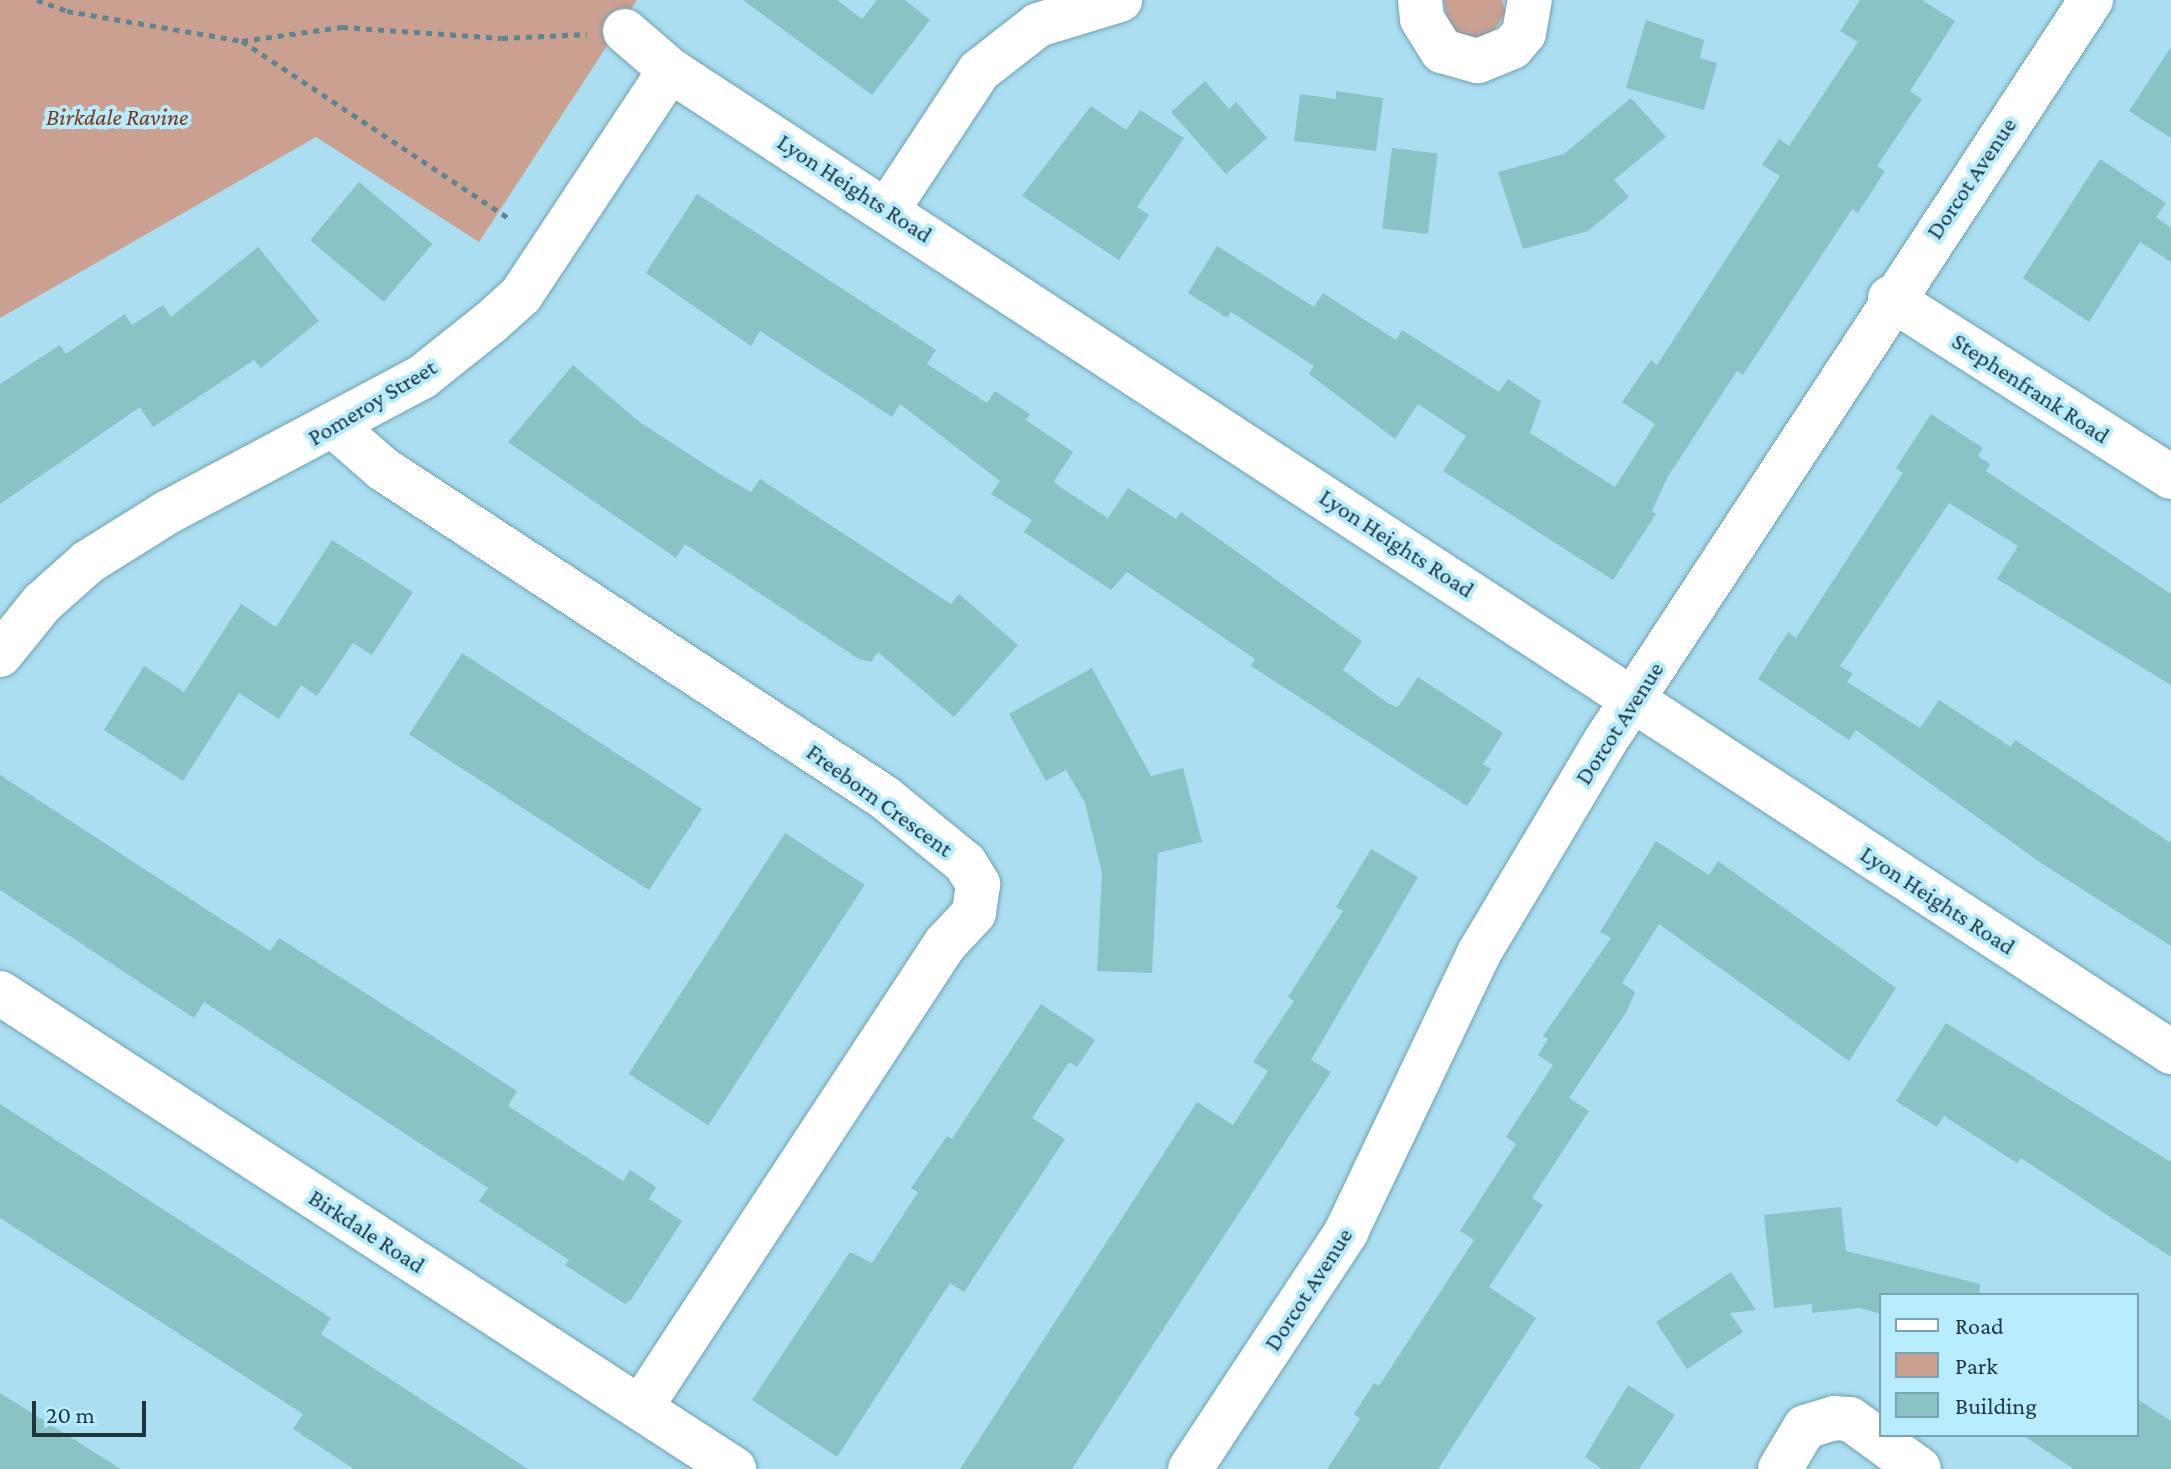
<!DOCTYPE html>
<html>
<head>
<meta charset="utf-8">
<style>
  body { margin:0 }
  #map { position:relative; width:2171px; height:1469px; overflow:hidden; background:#aadef0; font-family:"Crimson Pro",serif }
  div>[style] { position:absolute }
  .green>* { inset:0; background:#caa091 }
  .building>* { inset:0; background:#89c3c6; transform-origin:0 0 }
  .path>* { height:5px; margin-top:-2.5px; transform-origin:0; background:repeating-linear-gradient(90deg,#608490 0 6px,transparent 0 12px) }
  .roads { filter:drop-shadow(0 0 2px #6fa2b3) drop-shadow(0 0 2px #6fa2b3) }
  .minor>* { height:44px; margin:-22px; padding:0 22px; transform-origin:22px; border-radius:22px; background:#fff }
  span { translate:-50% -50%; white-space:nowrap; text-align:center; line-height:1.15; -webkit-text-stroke:8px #b6ecfd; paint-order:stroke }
  .park-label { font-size:24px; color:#803518; font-style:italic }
  .street-label { font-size:24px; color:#1f343b }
  .legend { position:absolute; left:1879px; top:1293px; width:260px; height:144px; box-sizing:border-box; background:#b6ecfd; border:2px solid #7aa2af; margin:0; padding:10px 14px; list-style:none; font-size:24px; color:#1f343b }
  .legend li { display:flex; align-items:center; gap:16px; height:40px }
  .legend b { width:40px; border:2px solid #7aa2af }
  .scale { position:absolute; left:32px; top:1401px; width:114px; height:36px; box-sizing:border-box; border:4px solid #1f343b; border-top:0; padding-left:10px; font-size:24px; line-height:28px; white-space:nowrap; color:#1f343b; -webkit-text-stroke:6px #b6ecfd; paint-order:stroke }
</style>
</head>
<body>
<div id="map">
  <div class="green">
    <div style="clip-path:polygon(0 0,637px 0,479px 242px,316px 137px,0 318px)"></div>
    <div style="clip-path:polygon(1444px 0,1502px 0,1506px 12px,1491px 35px,1466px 39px,1448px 25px)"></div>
  </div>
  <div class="building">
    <div style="clip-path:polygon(743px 0,837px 0,862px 19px,877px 0,905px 0,930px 20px,872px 95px)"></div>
    <div style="clip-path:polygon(1860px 0,1922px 0,1955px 21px,1910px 91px,1922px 99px,1877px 166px,1885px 171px,1858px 213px,1852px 209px,1837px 232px,1743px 375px,1737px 371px,1667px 478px,1652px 511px,1656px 514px,1613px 580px,1443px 471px,1466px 436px,1418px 404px,1395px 439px,1309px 374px,1314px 366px,1231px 312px,1227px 318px,1188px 293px,1217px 246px,1314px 307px,1323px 293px,1396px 340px,1402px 330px,1499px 392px,1508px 379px,1541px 401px,1530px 433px,1615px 487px,1655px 424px,1622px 402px,1651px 360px,1657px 365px,1780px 176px,1762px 165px,1779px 139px,1789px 146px,1858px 42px,1840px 31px)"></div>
    <div style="clip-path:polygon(1646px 20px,1704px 40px,1700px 58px,1717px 63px,1704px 110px,1626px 88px)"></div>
    <div style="clip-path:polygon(2171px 47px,2171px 138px,2129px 111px)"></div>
    <div style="clip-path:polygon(1205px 81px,1229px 109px,1236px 102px,1267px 138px,1226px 174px,1171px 112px)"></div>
    <div style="clip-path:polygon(1336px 91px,1383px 98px,1376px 151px,1294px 141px,1300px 94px,1336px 99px)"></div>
    <div style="clip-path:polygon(1631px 98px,1666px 137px,1614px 180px,1629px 197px,1588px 231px,1523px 249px,1498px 172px,1564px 154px)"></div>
    <div style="clip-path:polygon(1091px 106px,1126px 130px,1140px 110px,1184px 138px,1137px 207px,1149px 215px,1119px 260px,1022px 196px)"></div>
    <div style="left:1392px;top:148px;width:46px;height:81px;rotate:7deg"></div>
    <div style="clip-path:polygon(2100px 159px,2166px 203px,2156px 217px,2171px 228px,2171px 262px,2140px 242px,2089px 322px,2023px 278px)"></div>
    <div style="left:359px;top:182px;width:96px;height:76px;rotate:40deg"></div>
    <div style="clip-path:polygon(697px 194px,936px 350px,927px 364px,987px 403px,995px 391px,1030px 414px,1026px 420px,1073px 452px,1054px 481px,1060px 487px,1108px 518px,1128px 488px,1176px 519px,1181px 512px,1362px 641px,1343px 670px,1389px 704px,1398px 707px,1418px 677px,1503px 733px,1483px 764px,1491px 769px,1467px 806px,1251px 666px,1255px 659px,1127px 572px,1111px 590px,1024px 532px,1032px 520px,991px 494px,1000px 481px,900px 404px,892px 417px,760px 331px,751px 346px,646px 273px)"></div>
    <div style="clip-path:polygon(258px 247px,319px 321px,261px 368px,254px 360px,153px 427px,140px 407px,0 504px,0 384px,60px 345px,66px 354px,125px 314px,132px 325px,163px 305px,171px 317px)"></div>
    <div style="clip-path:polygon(573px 365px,638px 421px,718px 473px,751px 492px,760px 479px,951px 604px,959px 594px,1018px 645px,954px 717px,878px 652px,871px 662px,859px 659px,685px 544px,676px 558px,508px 442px)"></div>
    <div style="clip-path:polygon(1931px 414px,1983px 448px,1978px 456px,1990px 464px,1986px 471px,2171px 594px,2171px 685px,1997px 579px,2018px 546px,1949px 503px,1840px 666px,1853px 674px,1847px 682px,1920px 728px,1939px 700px,2011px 747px,2015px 740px,2171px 843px,2171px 946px,2038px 861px,1856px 730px,1849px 740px,1758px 679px,1788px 632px,1796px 638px,1903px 473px,1896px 468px)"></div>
    <div style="clip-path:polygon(332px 540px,413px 592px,372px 655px,353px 643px,317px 696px,301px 685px,279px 719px,239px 693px,183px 781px,104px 730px,144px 666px,184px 692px,241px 604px,276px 627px)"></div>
    <div style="left:462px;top:653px;width:286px;height:97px;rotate:33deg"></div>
    <div style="clip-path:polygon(1092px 668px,1151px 776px,1183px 768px,1202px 842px,1158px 853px,1152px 973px,1097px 971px,1102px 873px,1085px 803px,1066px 770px,1046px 781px,1009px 714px)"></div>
    <div style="clip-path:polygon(0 775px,270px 951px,279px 938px,431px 1035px,517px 1091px,508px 1106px,623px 1181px,630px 1170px,656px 1187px,649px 1199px,682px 1221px,631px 1300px,625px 1304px,565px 1265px,569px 1260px,479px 1201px,488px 1188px,204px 1002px,194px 1018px,0 890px)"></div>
    <div style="left:785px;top:833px;width:95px;height:287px;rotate:33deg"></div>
    <div style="clip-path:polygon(1656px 841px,1709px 875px,1718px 861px,1896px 988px,1849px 1061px,1659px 924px,1622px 983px,1635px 992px,1627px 1011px,1569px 1098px,1589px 1111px,1532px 1198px,1543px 1205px,1489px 1287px,1536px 1318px,1438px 1469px,1327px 1469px,1360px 1419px,1354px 1414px,1374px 1383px,1379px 1386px,1474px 1240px,1460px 1231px,1516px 1144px,1506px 1137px,1553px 1065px,1538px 1055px,1548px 1039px,1543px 1036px,1611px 938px,1600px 932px)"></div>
    <div style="clip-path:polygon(1371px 849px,1418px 877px,1311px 1060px,1331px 1072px,1072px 1469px,960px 1469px,1197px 1102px,1233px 1125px,1268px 1071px,1253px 1062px,1294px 1001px,1288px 997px,1343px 911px,1336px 907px)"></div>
    <div style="clip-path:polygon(1041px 1004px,1095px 1040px,1077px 1067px,1069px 1062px,1032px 1118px,1065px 1139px,964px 1292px,950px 1283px,837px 1457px,752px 1400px,850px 1252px,872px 1263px,918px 1192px,911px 1188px,947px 1136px,952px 1139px)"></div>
    <div style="clip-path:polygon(1946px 1023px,2171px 1162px,2171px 1257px,2021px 1158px,2017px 1163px,1944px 1116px,1937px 1127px,1896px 1101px)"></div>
    <div style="clip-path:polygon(0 1104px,331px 1318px,321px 1334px,528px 1469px,354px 1469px,293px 1429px,303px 1414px,0 1218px)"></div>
    <div style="clip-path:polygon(1841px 1207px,1846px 1251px,1980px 1284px,1979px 1295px,1881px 1295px,1881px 1314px,1860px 1308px,1812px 1313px,1812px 1304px,1774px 1308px,1764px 1215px)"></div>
    <div style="clip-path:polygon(1731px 1272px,1756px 1310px,1730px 1313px,1743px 1332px,1687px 1369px,1656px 1322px)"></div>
    <div style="clip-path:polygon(1628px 1385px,1675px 1415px,1639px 1469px,1602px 1469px,1585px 1457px)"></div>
    <div style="clip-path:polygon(0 1393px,121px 1469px,0 1469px)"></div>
    <div style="clip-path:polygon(2137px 1399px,2171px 1421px,2171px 1469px,2074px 1469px,2022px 1435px,2137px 1435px)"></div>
  </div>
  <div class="path">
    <div style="left:37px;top:0;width:32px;rotate:20deg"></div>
    <div style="left:67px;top:11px;width:178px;rotate:9.7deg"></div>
    <div style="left:242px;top:41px;width:101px;rotate:-8deg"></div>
    <div style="left:342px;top:27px;width:160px;rotate:3.9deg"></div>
    <div style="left:502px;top:38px;width:85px;rotate:-2.7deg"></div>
    <div style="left:242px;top:41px;width:323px;rotate:33.6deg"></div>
  </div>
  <div class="roads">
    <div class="minor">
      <div style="left:1420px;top:0;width:19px;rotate:84deg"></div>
      <div style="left:1422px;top:19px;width:38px;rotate:58deg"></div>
      <div style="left:1442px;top:51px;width:37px;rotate:16deg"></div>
      <div style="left:1478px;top:61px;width:37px;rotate:-22deg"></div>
      <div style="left:1512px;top:47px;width:18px;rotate:-49deg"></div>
      <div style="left:1524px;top:33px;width:34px;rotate:-80deg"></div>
      <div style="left:625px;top:31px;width:60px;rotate:40.9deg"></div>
      <div style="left:670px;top:70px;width:1794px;rotate:33.19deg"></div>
      <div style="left:888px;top:209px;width:165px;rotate:-56.6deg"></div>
      <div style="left:979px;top:71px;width:75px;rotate:-37.9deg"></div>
      <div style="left:1038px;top:25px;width:86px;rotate:-17deg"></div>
      <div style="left:1890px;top:298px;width:333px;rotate:32.5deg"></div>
      <div style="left:335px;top:427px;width:64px;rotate:41.2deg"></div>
      <div style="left:383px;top:469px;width:599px;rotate:33.21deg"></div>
      <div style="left:884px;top:797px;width:104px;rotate:39.2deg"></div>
      <div style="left:965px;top:863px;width:25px;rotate:58deg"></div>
      <div style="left:978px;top:884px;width:29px;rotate:98deg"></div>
      <div style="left:974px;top:913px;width:42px;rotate:133.1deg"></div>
      <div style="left:945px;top:944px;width:554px;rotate:123.29deg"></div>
      <div style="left:0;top:655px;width:67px;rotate:-51.1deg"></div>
      <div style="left:42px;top:603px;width:62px;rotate:-41.7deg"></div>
      <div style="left:88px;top:562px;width:94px;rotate:-32deg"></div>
      <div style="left:168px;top:512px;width:288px;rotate:-28deg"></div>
      <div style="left:422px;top:377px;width:87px;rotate:-38.5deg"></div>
      <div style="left:490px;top:323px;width:42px;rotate:-42.1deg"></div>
      <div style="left:521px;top:295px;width:270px;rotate:-56.5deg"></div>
      <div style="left:0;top:993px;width:875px;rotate:32.96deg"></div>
      <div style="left:1190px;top:1469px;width:284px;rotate:-56.6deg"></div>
      <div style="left:1346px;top:1232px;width:309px;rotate:-64.5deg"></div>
      <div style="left:1479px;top:953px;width:248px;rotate:-59.2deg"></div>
      <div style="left:1606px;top:740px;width:885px;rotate:-56.76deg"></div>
      <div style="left:1780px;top:1469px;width:49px;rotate:-59.2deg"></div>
      <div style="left:1805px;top:1427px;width:30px;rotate:-17deg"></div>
      <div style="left:1834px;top:1418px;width:16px;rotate:4deg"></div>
      <div style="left:1850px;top:1419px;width:85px;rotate:35.9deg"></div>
    </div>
  </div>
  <div class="park-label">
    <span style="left:117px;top:117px">Birkdale Ravine</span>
  </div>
  <div class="street-label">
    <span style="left:1971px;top:178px;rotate:-56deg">Dorcot Avenue</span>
    <span style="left:855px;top:188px;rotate:33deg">Lyon Heights Road</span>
    <span style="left:2031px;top:388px;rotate:33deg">Stephenfrank Road</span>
    <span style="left:372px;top:402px;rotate:-31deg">Pomeroy Street</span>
    <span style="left:1397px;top:543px;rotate:33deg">Lyon Heights Road</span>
    <span style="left:1619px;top:723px;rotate:-57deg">Dorcot Avenue</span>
    <span style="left:880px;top:800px;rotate:36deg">Freeborn Crescent</span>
    <span style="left:1938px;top:900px;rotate:33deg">Lyon Heights Road</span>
    <span style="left:367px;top:1231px;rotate:33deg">Birkdale Road</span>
    <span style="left:1308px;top:1289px;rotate:-57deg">Dorcot Avenue</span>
  </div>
  <ul class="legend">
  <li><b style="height:10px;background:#fff"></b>Road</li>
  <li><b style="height:22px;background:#caa091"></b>Park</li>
  <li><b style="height:22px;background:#89c3c6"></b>Building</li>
  </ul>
  <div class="scale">20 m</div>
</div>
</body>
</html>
